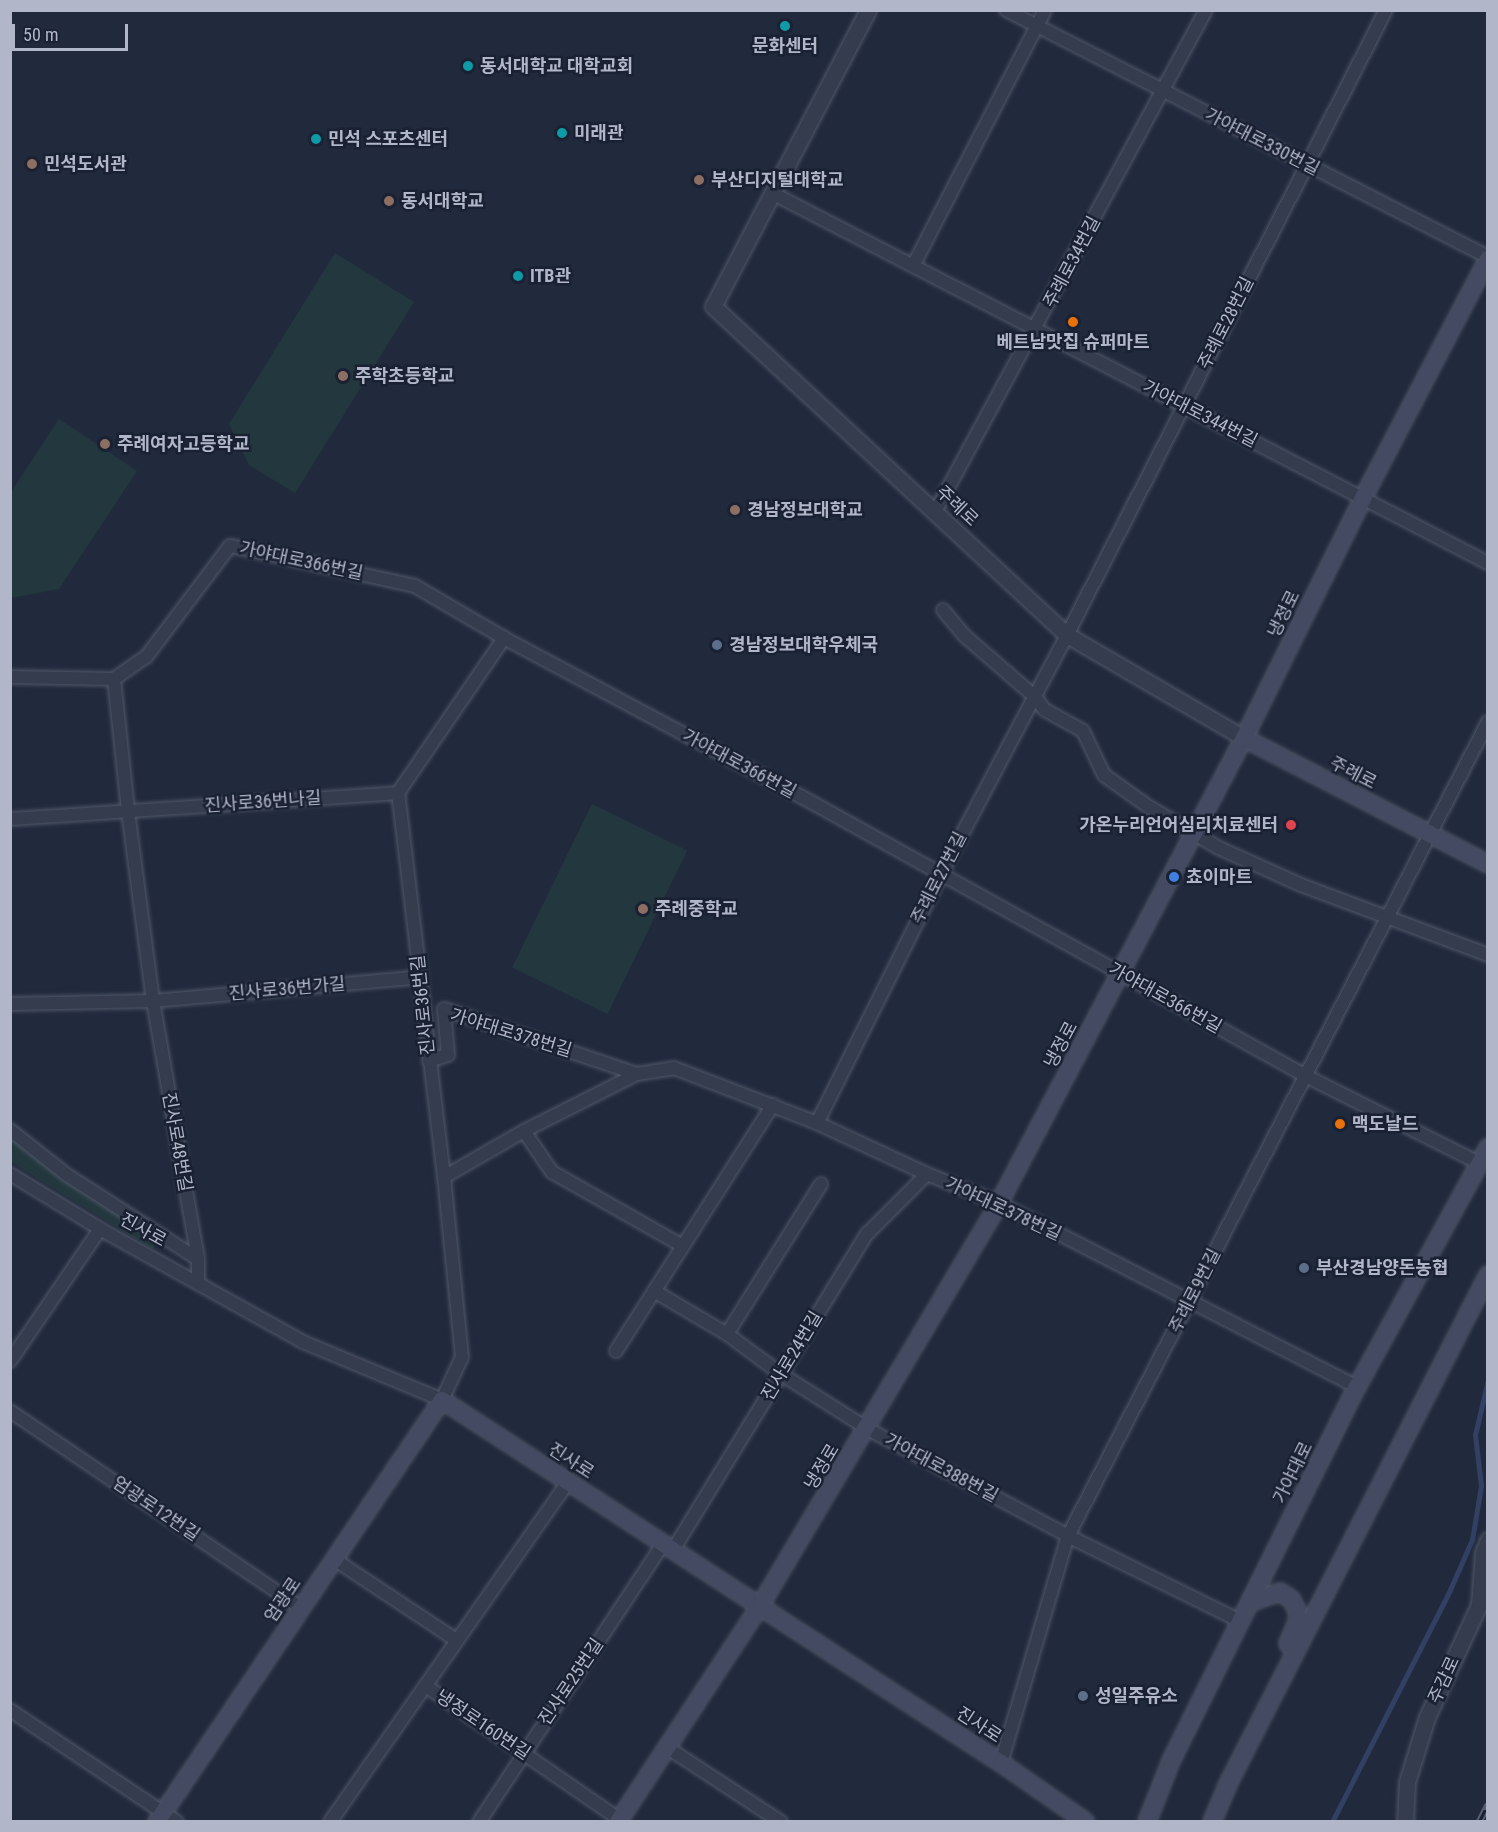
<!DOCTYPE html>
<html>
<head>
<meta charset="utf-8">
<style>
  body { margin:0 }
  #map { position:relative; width:1498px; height:1832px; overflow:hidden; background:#212a3d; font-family:"Roboto Condensed","Noto Sans KR",sans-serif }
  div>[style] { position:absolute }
  .green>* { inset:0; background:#23383e; transform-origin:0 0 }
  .stream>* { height:4.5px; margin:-2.25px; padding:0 2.25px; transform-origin:2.25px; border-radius:2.25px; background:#324064 }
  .roads { filter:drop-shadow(0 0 2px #505768) drop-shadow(0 0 2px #505768) }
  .minor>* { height:12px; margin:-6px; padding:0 6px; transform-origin:6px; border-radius:6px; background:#353c4d }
  .tertiary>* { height:15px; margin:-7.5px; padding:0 7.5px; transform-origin:7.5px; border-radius:7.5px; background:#353c4d }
  .secondary>* { height:16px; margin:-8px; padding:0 8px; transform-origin:8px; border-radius:8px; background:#434a61 }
  .rail>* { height:7px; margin-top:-3.5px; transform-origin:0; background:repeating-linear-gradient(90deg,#1a2132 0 14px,#575f75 0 28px); box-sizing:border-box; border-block:2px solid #575f75 }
  .dots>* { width:16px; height:16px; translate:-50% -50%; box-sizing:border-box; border:3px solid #1a2132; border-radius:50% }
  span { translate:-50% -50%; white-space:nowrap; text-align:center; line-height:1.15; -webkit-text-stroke:5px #1a2132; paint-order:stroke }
  .poi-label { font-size:18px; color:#b1b7c9; font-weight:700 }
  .left { translate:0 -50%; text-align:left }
  .right { translate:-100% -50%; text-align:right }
  .street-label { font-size:18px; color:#b1b7c9 }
  .frame { position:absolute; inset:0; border:12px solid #b1b7c9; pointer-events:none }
  .scale { position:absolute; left:12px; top:24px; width:116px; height:27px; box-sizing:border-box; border:3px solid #b1b7c9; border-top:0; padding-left:8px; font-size:18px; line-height:21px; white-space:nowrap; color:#b1b7c9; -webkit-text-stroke:4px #1a2132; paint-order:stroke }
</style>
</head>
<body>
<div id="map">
  <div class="green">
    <div style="clip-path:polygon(335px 253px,414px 302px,295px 493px,249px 465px,229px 424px)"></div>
    <div style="clip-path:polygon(59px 419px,137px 471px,59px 589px,11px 598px,11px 492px)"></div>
    <div style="left:592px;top:804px;width:106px;height:182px;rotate:26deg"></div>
    <div style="clip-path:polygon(10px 1135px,159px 1241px,152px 1249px,11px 1162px)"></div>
  </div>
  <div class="stream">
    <div style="left:1332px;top:1822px;width:260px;rotate:-63deg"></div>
    <div style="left:1450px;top:1590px;width:55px;rotate:-66.3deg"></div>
    <div style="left:1472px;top:1540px;width:55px;rotate:-80.5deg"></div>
    <div style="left:1481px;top:1486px;width:51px;rotate:-96.7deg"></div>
    <div style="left:1475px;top:1435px;width:57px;rotate:-76.7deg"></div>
  </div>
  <div class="roads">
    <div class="minor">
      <div style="left:1006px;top:10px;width:542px;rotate:27.13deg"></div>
      <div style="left:772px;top:193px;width:806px;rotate:27.33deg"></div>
      <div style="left:913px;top:266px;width:288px;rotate:-62.7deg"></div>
      <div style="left:935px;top:512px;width:570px;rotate:-61.64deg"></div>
      <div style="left:943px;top:610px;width:35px;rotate:50deg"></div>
      <div style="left:966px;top:637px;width:90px;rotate:40.9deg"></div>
      <div style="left:1034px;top:696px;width:18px;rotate:52deg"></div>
      <div style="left:1045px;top:710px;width:43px;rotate:28.9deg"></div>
      <div style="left:1083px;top:731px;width:49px;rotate:64.5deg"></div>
      <div style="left:1104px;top:775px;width:55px;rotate:35.4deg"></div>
      <div style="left:1149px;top:807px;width:81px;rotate:30.4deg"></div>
      <div style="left:1219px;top:848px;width:90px;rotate:24.3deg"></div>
      <div style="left:1301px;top:885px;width:200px;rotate:20.5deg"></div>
      <div style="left:10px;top:677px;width:104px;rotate:1.1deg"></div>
      <div style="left:114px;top:679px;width:39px;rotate:-35deg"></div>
      <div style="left:146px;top:657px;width:139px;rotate:-52.9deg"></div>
      <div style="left:230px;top:546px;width:189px;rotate:12.2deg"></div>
      <div style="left:415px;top:586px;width:103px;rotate:30.3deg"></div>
      <div style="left:504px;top:638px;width:338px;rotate:28.1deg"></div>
      <div style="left:802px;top:797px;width:576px;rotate:28.97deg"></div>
      <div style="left:1306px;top:1076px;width:194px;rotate:26.7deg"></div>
      <div style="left:114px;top:679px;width:133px;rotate:83.9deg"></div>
      <div style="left:128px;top:811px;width:192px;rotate:82.5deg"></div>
      <div style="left:153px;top:1001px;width:262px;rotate:80.1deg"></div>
      <div style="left:198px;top:1259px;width:23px;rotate:90deg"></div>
      <div style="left:10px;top:819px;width:389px;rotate:-3.8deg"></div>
      <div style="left:10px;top:1004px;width:143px;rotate:-1.2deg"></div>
      <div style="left:153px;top:1001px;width:268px;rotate:-5.1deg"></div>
      <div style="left:429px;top:1061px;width:20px;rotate:-18deg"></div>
      <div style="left:448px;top:1055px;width:46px;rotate:-95deg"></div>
      <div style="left:444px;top:1009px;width:204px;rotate:18.6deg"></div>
      <div style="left:817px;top:1123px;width:276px;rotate:-63.5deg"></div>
      <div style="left:940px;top:876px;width:272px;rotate:-62.2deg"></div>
      <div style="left:1067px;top:635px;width:702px;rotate:-62.96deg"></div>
      <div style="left:10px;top:1130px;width:73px;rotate:38.3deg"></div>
      <div style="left:67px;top:1175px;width:156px;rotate:32.7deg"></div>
      <div style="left:524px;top:1131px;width:50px;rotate:55.7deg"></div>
      <div style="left:552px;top:1172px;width:150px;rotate:29.5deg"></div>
      <div style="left:10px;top:1174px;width:105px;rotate:31.4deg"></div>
      <div style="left:100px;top:1229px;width:232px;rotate:29.1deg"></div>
      <div style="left:303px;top:1342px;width:151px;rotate:22.6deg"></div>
      <div style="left:442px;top:1400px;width:47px;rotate:-65.1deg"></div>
      <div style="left:462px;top:1357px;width:181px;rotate:-95.7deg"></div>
      <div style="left:444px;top:1177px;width:387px;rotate:-96.8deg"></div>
      <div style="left:398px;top:793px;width:188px;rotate:-55.6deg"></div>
      <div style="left:444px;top:1177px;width:92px;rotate:-29.9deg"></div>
      <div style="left:524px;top:1131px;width:127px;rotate:-26.8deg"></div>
      <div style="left:637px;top:1074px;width:37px;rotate:-9deg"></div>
      <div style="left:674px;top:1068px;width:153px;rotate:21deg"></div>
      <div style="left:817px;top:1123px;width:121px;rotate:24.9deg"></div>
      <div style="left:927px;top:1174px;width:78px;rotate:21.9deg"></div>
      <div style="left:999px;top:1203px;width:403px;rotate:27.2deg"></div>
      <div style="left:654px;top:1291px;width:85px;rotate:30.5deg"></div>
      <div style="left:727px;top:1334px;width:67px;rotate:36.5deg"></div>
      <div style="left:781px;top:1374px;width:103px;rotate:32.3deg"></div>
      <div style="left:868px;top:1429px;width:227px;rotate:28.1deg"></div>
      <div style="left:1068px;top:1536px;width:194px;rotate:26.3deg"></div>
      <div style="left:727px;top:1334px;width:177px;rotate:-57.9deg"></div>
      <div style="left:616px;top:1351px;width:292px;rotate:-57.5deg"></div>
      <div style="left:10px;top:1361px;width:160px;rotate:-55.7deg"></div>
      <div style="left:10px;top:1411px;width:351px;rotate:34.1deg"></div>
      <div style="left:673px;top:1550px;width:371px;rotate:-58.5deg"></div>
      <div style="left:867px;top:1234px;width:85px;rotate:-45deg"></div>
      <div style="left:334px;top:1559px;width:146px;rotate:33.6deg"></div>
      <div style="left:426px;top:1686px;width:234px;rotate:34.6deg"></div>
      <div style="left:10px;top:1710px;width:201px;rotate:33.8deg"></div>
      <div style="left:668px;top:1748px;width:135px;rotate:33.2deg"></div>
      <div style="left:1001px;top:1763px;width:237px;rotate:-73.6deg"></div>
      <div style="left:1068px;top:1536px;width:916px;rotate:-62.71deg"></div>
      <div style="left:330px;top:1822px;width:415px;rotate:-55deg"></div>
      <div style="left:479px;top:1822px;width:333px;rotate:-56.5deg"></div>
    </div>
    <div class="tertiary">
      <div style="left:868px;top:10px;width:334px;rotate:117.6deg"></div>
      <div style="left:713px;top:306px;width:483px;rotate:42.9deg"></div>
      <div style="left:1067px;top:635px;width:205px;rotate:30.2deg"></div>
      <div style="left:1405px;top:1822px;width:40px;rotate:-87.1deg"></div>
      <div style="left:1407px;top:1782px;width:68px;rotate:-72.9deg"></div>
      <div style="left:1427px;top:1717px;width:123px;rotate:-65.1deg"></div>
      <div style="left:1479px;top:1605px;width:52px;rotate:-85.6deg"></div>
      <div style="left:1483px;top:1553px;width:14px;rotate:-69deg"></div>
    </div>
    <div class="secondary">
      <div style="left:1244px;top:738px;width:275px;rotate:27.3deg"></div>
      <div style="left:1251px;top:1602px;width:31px;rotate:-19deg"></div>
      <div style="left:1280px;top:1592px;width:13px;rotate:32deg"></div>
      <div style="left:1291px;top:1599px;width:13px;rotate:61deg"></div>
      <div style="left:1297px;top:1610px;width:10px;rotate:84deg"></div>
      <div style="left:1298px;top:1620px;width:26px;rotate:113deg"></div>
      <div style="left:157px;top:1822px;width:509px;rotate:-55.97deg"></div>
      <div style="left:442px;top:1400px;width:667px;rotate:33deg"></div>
      <div style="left:1001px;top:1763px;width:103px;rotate:34.8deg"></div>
      <div style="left:618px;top:1822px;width:258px;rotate:-56.7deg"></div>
      <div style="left:760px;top:1606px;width:469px;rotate:-59.3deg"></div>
      <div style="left:999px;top:1203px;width:526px;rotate:-62.22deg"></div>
      <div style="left:1244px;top:738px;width:268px;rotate:-63.6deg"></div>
      <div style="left:1363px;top:498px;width:270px;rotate:-62.4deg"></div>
      <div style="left:1147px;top:1822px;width:66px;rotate:-68.5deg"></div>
      <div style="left:1171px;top:1761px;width:418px;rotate:-63.6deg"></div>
      <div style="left:1357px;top:1387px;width:273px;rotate:-61.3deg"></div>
      <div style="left:1212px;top:1822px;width:39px;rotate:-67deg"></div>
      <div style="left:1227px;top:1786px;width:574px;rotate:-62.94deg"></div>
    </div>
  </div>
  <div class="rail">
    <div style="left:1479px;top:1822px;width:20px;rotate:-63deg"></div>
  </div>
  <div class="dots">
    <div style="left:785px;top:26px;background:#0f9aa8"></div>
    <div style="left:468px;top:66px;background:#0f9aa8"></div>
    <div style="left:562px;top:133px;background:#0f9aa8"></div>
    <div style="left:316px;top:139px;background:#0f9aa8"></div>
    <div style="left:32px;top:164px;background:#8d6e63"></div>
    <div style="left:699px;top:180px;background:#8d6e63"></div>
    <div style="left:389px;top:201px;background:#8d6e63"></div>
    <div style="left:518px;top:276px;background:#0f9aa8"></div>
    <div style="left:1073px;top:322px;background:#e8710a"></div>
    <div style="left:343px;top:376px;background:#8d6e63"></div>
    <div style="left:105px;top:444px;background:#8d6e63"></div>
    <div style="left:735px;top:510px;background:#8d6e63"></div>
    <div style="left:717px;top:645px;background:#5c6f8a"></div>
    <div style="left:1291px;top:825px;background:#e0444e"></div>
    <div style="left:1174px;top:877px;background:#3f7fe0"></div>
    <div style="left:643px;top:909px;background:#8d6e63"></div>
    <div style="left:1340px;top:1124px;background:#e8710a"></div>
    <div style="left:1304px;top:1268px;background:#5c6f8a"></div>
    <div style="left:1083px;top:1696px;background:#5c6f8a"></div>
  </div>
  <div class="poi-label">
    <span style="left:785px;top:46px">문화센터</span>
    <span class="left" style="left:480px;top:66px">동서대학교 대학교회</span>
    <span class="left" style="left:574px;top:133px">미래관</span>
    <span class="left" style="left:328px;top:139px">민석 스포츠센터</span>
    <span class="left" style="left:44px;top:164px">민석도서관</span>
    <span class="left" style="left:711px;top:180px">부산디지털대학교</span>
    <span class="left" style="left:401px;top:201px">동서대학교</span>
    <span class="left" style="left:530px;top:276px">ITB관</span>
    <span style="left:1073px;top:342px">베트남맛집 슈퍼마트</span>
    <span class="left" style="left:355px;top:376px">주학초등학교</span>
    <span class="left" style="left:117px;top:444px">주례여자고등학교</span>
    <span class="left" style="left:747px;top:510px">경남정보대학교</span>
    <span class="left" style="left:729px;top:645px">경남정보대학우체국</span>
    <span class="right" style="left:1278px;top:825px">가온누리언어심리치료센터</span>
    <span class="left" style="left:1186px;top:877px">쵸이마트</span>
    <span class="left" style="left:655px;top:909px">주례중학교</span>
    <span class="left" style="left:1352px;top:1124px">맥도날드</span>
    <span class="left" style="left:1316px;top:1268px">부산경남양돈농협</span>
    <span class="left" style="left:1095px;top:1696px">성일주유소</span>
  </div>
  <div class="street-label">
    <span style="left:1262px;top:142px;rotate:27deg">가야대로330번길</span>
    <span style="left:1072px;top:262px;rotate:-62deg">주례로34번길</span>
    <span style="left:1226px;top:323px;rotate:-63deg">주례로28번길</span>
    <span style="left:1200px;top:414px;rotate:27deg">가야대로344번길</span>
    <span style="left:957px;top:506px;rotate:43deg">주례로</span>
    <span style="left:301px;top:561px;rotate:12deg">가야대로366번길</span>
    <span style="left:1284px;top:614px;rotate:-64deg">냉정로</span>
    <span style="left:739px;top:764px;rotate:28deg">가야대로366번길</span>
    <span style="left:1353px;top:773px;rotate:27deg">주례로</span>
    <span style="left:263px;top:802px;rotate:-4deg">진사로36번나길</span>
    <span style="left:939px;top:878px;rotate:-63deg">주례로27번길</span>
    <span style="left:287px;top:989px;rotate:-5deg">진사로36번가길</span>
    <span style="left:1165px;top:998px;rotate:29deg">가야대로366번길</span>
    <span style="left:423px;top:1005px;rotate:-96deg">진사로36번길</span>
    <span style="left:511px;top:1033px;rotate:17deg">가야대로378번길</span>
    <span style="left:1061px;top:1045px;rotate:-62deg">냉정로</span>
    <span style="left:177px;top:1142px;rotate:80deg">진사로48번길</span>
    <span style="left:1003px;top:1209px;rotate:25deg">가야대로378번길</span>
    <span style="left:143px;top:1230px;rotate:29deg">진사로</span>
    <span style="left:1195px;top:1291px;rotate:-63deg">주례로9번길</span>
    <span style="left:792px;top:1356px;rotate:-59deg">진사로24번길</span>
    <span style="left:571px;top:1461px;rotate:33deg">진사로</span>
    <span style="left:822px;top:1467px;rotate:-59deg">냉정로</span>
    <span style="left:941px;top:1468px;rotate:28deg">가야대로388번길</span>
    <span style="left:1293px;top:1473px;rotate:-64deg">가야대로</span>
    <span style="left:156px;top:1509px;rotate:34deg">엄광로12번길</span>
    <span style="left:283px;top:1600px;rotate:-56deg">엄광로</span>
    <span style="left:1444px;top:1680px;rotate:-65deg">주감로</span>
    <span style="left:571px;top:1682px;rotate:-56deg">진사로25번길</span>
    <span style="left:483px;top:1725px;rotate:34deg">냉정로160번길</span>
    <span style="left:979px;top:1725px;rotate:33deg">진사로</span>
  </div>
  <div class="frame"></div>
  <div class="scale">50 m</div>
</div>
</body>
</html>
